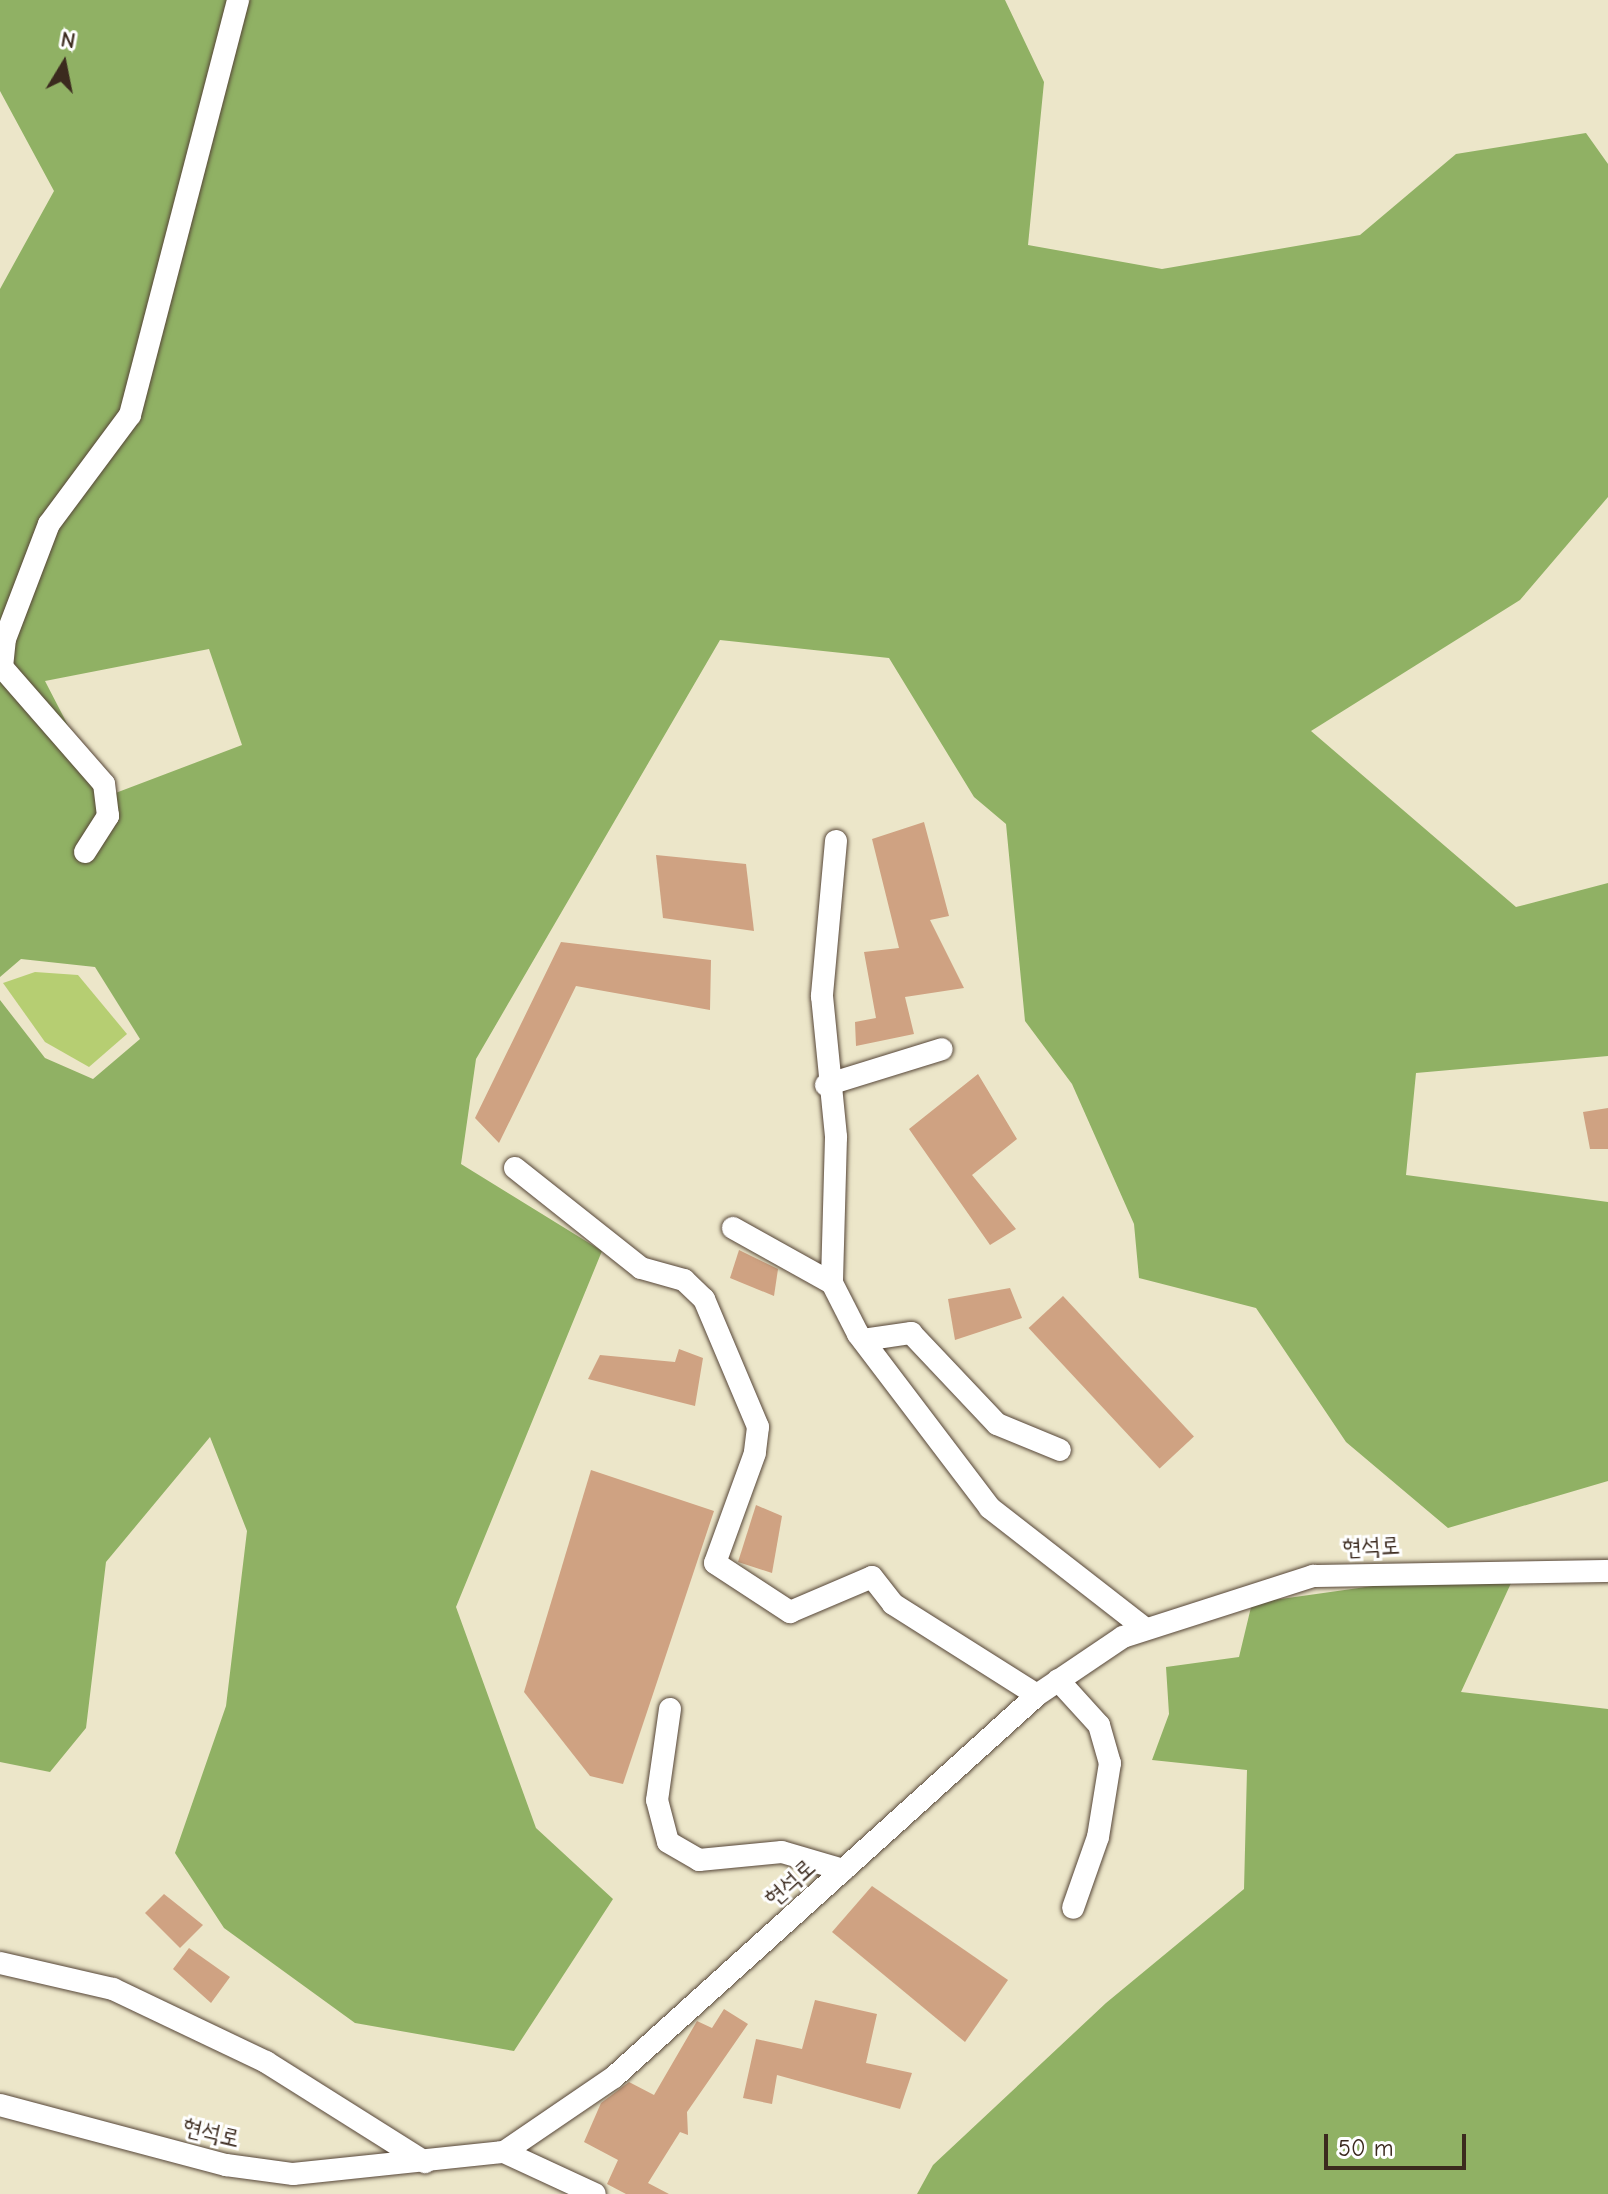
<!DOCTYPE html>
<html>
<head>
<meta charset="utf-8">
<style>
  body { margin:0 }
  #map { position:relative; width:1608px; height:2194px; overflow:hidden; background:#ece6c9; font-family:"Comic Neue","Poor Story",sans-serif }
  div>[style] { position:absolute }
  .green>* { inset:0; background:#b6ce72 }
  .forest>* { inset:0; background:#90b164 }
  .building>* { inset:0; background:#cfa282; transform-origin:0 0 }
  .roads { filter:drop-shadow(0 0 2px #564638) drop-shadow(0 0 2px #564638) }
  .minor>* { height:22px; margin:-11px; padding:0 11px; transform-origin:11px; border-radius:11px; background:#fff }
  span { translate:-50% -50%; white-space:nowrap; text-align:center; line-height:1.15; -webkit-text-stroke:6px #fff; paint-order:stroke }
  .street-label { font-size:24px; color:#3b2a1e }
  .north { position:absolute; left:24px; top:24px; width:80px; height:80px; -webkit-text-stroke:6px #fff; paint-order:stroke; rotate:10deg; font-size:22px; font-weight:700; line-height:32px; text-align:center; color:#3b2a1e }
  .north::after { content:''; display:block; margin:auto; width:28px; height:36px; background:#3b2a1e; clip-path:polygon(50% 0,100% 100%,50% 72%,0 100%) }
  .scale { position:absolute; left:1324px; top:2134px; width:142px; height:36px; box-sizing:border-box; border:4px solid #3b2a1e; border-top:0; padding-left:10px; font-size:24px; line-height:28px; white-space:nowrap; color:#3b2a1e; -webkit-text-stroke:6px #fff; paint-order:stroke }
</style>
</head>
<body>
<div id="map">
  <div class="green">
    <div style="clip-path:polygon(35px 972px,78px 975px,127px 1034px,89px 1067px,45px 1042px,3px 983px)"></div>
  </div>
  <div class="forest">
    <div style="clip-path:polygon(evenodd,0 0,1005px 0,1044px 82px,1028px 245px,1162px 269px,1360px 235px,1456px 154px,1586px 133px,1608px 164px,1608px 497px,1520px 600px,1311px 731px,1516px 907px,1608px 883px,1608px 1056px,1416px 1073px,1406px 1175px,1608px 1202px,1608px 1481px,1448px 1528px,1346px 1442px,1256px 1308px,1139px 1278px,1134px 1224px,1072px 1084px,1025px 1021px,1006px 824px,974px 797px,889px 658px,720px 640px,476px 1059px,461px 1164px,602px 1251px,456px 1607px,536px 1828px,613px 1899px,514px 2051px,355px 2023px,224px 1928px,175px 1853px,226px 1706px,247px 1531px,210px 1437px,106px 1562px,86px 1728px,50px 1772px,0 1762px,0 1000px,45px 1058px,93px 1079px,140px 1039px,95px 967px,21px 959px,0 977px,0 289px,54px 191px,0 91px,0 0,209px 649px,242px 745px,105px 797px,45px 681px,209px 649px)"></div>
    <div style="clip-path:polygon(1512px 1581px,1461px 1692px,1608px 1709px,1608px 2194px,917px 2194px,933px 2165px,1106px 2003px,1244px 1889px,1247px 1770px,1152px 1760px,1169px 1714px,1166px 1667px,1239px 1657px,1252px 1603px,1373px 1586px)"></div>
  </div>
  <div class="building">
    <div style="clip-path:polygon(924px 822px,949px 916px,930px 920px,964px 988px,905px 997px,914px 1034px,856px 1046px,855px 1022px,876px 1018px,864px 952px,899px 948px,872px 839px)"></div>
    <div style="clip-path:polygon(656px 855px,746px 864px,754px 931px,663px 918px)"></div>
    <div style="clip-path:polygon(561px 942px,711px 960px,710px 1010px,576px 986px,499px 1143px,475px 1118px)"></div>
    <div style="clip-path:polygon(978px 1074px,1017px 1139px,972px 1175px,1016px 1229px,990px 1245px,909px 1129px)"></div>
    <div style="clip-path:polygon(1608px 1108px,1608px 1149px,1590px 1149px,1583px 1112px)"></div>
    <div style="clip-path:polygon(739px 1250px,778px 1269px,774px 1296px,730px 1278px)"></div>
    <div style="clip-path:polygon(1010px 1288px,1022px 1318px,955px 1340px,948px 1299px)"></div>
    <div style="left:1063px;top:1296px;width:192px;height:47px;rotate:47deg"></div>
    <div style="clip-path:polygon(679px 1349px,703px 1358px,695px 1406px,588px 1379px,600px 1355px,675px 1362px)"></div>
    <div style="clip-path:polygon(591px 1470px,714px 1511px,623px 1784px,590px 1776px,524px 1692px)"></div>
    <div style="clip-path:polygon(756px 1505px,782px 1516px,772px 1573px,738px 1562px)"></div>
    <div style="clip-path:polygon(872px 1886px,1008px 1980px,965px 2042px,832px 1932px)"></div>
    <div style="clip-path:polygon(164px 1894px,203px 1925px,180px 1948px,145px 1913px)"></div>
    <div style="clip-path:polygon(189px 1948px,230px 1977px,211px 2003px,173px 1969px)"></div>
    <div style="clip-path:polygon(815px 2000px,877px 2014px,866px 2063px,912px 2073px,900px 2109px,777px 2075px,772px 2104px,743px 2098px,756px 2039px,802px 2049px)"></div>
    <div style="clip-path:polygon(724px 2009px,748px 2024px,687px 2112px,688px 2135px,680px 2132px,648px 2183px,669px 2194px,626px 2194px,607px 2184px,618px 2160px,584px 2142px,601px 2103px,629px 2082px,654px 2095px,697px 2021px,712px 2028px)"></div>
  </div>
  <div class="roads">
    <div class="minor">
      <div style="left:836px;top:841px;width:156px;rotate:95.2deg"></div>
      <div style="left:822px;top:996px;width:142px;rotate:84.3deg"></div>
      <div style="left:836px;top:1137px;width:146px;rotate:91.6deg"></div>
      <div style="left:832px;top:1283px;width:57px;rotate:63deg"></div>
      <div style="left:858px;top:1334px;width:218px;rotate:52.8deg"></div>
      <div style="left:990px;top:1508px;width:195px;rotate:37.9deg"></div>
      <div style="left:85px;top:852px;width:43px;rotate:-57.4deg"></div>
      <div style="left:108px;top:816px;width:32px;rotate:-97deg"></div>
      <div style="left:104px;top:784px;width:155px;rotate:-131.1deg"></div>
      <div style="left:2px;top:667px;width:28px;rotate:-84deg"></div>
      <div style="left:5px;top:639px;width:123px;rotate:-69.1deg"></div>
      <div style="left:49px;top:524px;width:136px;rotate:-53.4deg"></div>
      <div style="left:130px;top:415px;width:429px;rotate:-75.4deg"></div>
      <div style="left:826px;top:1085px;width:121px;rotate:-17.2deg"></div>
      <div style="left:515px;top:1168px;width:161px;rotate:38.4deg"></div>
      <div style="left:641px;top:1268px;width:45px;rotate:15.6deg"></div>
      <div style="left:684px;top:1280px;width:28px;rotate:44deg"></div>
      <div style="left:704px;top:1299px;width:139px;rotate:67.1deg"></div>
      <div style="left:758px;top:1427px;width:26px;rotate:97deg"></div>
      <div style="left:755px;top:1453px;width:117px;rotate:110deg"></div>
      <div style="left:715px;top:1563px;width:90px;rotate:33.2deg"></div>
      <div style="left:790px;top:1612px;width:89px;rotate:-23.1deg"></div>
      <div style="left:872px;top:1577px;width:34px;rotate:52deg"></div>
      <div style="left:893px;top:1604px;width:170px;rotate:32.3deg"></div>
      <div style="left:733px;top:1228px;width:113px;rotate:29.1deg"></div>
      <div style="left:863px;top:1340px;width:49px;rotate:-8.3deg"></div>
      <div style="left:911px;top:1333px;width:125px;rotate:46.6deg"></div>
      <div style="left:997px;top:1424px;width:68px;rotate:22.4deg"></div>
      <div style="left:1058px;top:1680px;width:61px;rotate:47.7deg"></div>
      <div style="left:1099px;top:1725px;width:40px;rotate:74deg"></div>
      <div style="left:1110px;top:1763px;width:75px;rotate:99.2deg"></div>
      <div style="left:1098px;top:1837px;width:75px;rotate:109.4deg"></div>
      <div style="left:670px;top:1709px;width:92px;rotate:98.1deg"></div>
      <div style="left:657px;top:1800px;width:43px;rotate:75.3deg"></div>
      <div style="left:668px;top:1842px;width:36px;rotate:30deg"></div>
      <div style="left:699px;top:1860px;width:83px;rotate:-5.5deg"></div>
      <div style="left:782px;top:1852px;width:64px;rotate:16.4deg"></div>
      <div style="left:0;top:1963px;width:116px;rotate:13deg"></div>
      <div style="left:113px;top:1989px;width:170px;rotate:25.5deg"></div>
      <div style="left:266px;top:2062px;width:188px;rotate:32.2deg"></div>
      <div style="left:0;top:2105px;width:234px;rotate:14.9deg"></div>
      <div style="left:226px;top:2165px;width:68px;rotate:7.7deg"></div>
      <div style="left:293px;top:2174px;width:212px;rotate:-6deg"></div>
      <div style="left:504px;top:2152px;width:133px;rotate:-34.3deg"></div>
      <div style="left:614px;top:2077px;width:570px;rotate:-42.08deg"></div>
      <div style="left:1037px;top:1695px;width:104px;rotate:-34deg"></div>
      <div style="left:1123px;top:1637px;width:200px;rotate:-17.8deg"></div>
      <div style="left:1313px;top:1576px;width:295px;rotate:-1deg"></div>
      <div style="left:504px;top:2152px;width:100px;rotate:24.8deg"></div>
    </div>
  </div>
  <div class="street-label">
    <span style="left:1371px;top:1547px;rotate:-3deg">현석로</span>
    <span style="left:790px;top:1883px;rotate:-42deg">현석로</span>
    <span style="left:211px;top:2133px;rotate:13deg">현석로</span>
  </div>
  <div class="north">N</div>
  <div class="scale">50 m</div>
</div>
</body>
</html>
